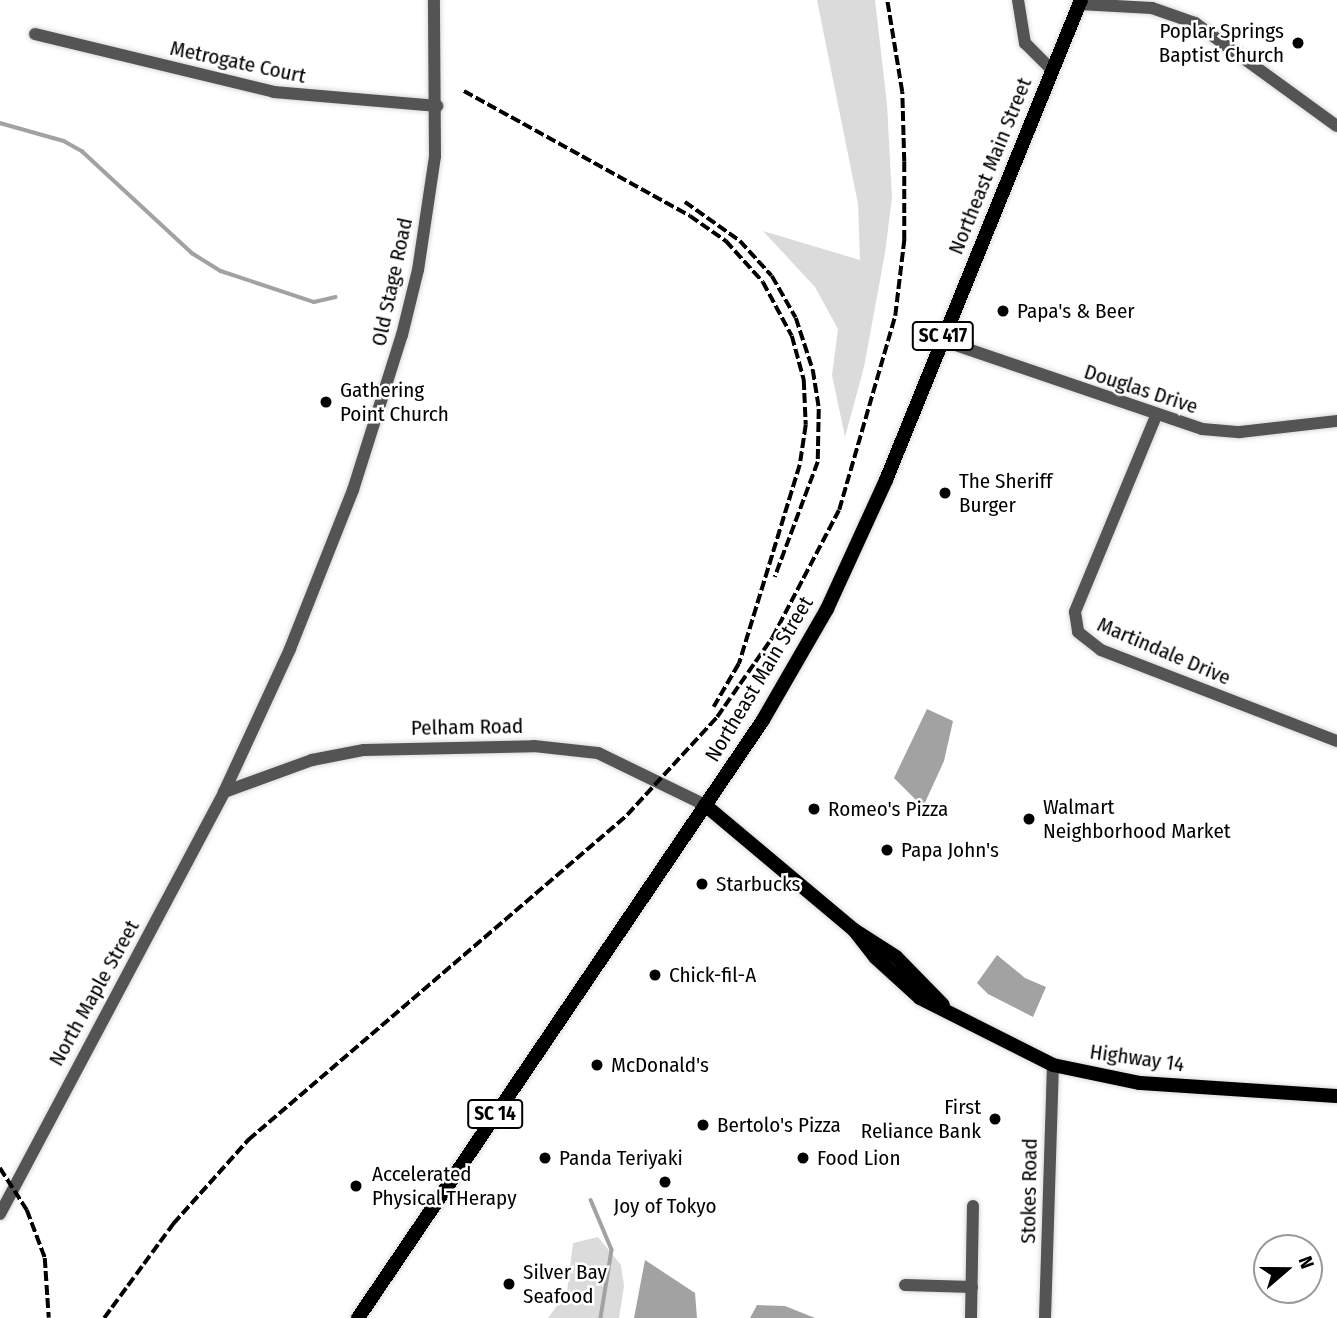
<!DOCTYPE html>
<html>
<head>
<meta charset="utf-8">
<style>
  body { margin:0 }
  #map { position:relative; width:1337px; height:1318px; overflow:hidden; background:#fff; font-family:"Fira Sans Condensed",sans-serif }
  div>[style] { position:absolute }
  .green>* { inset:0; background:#dbdbdb }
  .water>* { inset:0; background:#a2a2a2 }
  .stream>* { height:3.5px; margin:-1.75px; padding:0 1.75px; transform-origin:1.75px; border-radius:1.75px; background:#a2a2a2 }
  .roads { filter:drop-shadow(0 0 2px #dbdbdb) drop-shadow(0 0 2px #dbdbdb) }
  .minor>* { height:12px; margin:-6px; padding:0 6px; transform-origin:6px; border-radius:6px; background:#545454 }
  .major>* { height:14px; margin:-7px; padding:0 7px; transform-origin:7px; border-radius:7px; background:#000 }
  .rail>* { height:3.5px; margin-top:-1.75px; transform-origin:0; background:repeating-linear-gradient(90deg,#000 0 10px,transparent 0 13.5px) }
  .dots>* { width:19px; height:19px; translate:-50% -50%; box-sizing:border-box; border:4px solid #fff; border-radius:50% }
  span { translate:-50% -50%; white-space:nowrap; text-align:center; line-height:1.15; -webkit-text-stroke:5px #fff; paint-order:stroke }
  .shield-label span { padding:2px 5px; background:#fff; border:2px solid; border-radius:5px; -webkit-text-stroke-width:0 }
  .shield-label { font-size:19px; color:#000; font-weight:700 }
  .poi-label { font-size:21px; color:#000 }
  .right { translate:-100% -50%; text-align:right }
  .left { translate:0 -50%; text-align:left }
  .street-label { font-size:21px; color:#000 }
  .north { position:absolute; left:1253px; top:1234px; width:70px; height:70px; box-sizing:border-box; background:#fff; border:2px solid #999; border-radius:50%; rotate:70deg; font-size:19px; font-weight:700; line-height:28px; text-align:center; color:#000 }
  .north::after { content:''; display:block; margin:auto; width:24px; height:32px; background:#000; clip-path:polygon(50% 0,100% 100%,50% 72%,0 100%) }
</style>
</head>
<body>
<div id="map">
  <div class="green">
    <div style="clip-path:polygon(817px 0,875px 0,887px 104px,892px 198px,885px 253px,864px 367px,845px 437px,832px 375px,838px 329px,815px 287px,763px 231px,860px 260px,858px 204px)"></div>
    <div style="clip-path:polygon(598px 1237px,621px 1265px,624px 1286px,619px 1318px,548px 1318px,567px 1292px,573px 1243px)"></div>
  </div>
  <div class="water">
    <div style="clip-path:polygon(927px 709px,953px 721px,944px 761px,923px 807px,894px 778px)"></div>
    <div style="clip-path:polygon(997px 955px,1025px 978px,1046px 987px,1033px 1017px,988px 994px,977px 983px)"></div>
    <div style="clip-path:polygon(645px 1260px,695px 1293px,697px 1318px,634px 1318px)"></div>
    <div style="clip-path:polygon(757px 1305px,785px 1306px,815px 1318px,750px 1318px)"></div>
  </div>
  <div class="stream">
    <div style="left:0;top:123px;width:66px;rotate:15.7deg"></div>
    <div style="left:64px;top:141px;width:21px;rotate:29deg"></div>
    <div style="left:82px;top:151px;width:150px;rotate:42.8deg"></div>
    <div style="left:192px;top:253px;width:34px;rotate:32deg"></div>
    <div style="left:221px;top:271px;width:98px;rotate:18.4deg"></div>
    <div style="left:314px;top:302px;width:22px;rotate:-13deg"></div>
    <div style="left:591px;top:1200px;width:54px;rotate:67.2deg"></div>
    <div style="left:612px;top:1250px;width:69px;rotate:99.2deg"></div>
  </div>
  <div class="roads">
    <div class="minor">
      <div style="left:1018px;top:0;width:44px;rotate:80.8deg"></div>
      <div style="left:1025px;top:43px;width:38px;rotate:45deg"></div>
      <div style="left:1079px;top:4px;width:73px;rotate:3.1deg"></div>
      <div style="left:1152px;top:8px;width:46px;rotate:19.2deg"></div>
      <div style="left:1195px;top:23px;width:175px;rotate:36deg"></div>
      <div style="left:35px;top:34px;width:246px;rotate:13.6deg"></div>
      <div style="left:274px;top:92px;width:164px;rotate:4.9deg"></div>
      <div style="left:941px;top:340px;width:276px;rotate:18.8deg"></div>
      <div style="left:1202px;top:429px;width:38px;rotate:5deg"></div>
      <div style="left:1240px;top:432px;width:98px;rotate:-6.5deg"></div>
      <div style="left:1156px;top:416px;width:212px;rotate:112.5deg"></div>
      <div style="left:1075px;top:612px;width:20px;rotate:81deg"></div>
      <div style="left:1078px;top:632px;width:29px;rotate:38deg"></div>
      <div style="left:1101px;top:650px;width:253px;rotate:21.1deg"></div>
      <div style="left:224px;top:792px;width:94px;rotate:-20deg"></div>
      <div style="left:312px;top:760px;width:53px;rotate:-10.9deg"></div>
      <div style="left:364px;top:750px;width:170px;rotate:-1.3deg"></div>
      <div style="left:534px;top:746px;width:64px;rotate:6.2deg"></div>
      <div style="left:598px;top:753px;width:119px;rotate:25.9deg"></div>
      <div style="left:0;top:1214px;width:478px;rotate:-62deg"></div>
      <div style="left:224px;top:792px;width:157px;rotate:-65.2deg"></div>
      <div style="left:290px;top:649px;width:171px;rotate:-68.4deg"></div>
      <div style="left:353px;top:490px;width:163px;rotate:-72.5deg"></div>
      <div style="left:402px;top:335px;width:67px;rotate:-76.2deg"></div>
      <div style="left:418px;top:270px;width:115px;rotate:-81.5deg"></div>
      <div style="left:435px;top:156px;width:156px;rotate:-90.4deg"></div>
      <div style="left:905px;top:1285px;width:67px;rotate:1.7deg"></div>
      <div style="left:971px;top:1318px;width:112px;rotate:-89deg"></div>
      <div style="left:1045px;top:1318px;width:253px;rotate:-88.2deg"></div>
    </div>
    <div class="major">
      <div style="left:705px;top:805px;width:194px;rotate:40deg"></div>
      <div style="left:854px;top:930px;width:50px;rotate:32.7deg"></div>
      <div style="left:896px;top:957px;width:67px;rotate:45.6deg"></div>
      <div style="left:854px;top:930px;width:34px;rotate:52deg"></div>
      <div style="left:875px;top:957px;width:61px;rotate:42.3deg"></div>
      <div style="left:920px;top:998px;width:149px;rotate:26.7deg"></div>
      <div style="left:1053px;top:1065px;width:89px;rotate:11.7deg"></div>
      <div style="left:1140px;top:1083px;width:197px;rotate:3.8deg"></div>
      <div style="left:358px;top:1318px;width:722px;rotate:-55.89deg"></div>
      <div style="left:763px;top:720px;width:128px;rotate:-60deg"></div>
      <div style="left:827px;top:609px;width:142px;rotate:-65.4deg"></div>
      <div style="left:886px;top:480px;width:518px;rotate:-67.89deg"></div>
    </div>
  </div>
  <div class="rail">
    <div style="left:464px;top:91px;width:258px;rotate:28.9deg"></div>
    <div style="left:690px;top:216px;width:44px;rotate:34.8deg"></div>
    <div style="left:726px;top:241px;width:55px;rotate:47.9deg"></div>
    <div style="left:763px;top:282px;width:61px;rotate:61.8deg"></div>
    <div style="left:792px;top:336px;width:46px;rotate:74.7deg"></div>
    <div style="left:804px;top:380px;width:45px;rotate:87.5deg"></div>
    <div style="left:806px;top:425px;width:40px;rotate:98.5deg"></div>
    <div style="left:800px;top:465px;width:208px;rotate:107deg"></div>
    <div style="left:739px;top:664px;width:50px;rotate:120.2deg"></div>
    <div style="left:685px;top:202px;width:67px;rotate:35.3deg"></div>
    <div style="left:740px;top:241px;width:47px;rotate:47.6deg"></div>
    <div style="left:772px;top:276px;width:48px;rotate:60.3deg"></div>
    <div style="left:796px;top:318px;width:55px;rotate:71.9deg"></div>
    <div style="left:813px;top:370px;width:39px;rotate:81deg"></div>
    <div style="left:819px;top:409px;width:53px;rotate:91.1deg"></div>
    <div style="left:818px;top:462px;width:123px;rotate:110.5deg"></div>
    <div style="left:0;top:1168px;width:50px;rotate:57.3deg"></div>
    <div style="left:27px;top:1210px;width:51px;rotate:69.4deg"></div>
    <div style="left:45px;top:1258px;width:60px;rotate:86.2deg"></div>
    <div style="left:104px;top:1318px;width:117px;rotate:-53.7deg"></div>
    <div style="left:173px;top:1224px;width:113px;rotate:-48.2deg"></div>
    <div style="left:248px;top:1140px;width:499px;rotate:-40.6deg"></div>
    <div style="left:627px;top:815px;width:133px;rotate:-47.4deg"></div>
    <div style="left:717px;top:717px;width:96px;rotate:-55.2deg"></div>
    <div style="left:772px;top:638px;width:144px;rotate:-62.4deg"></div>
    <div style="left:839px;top:510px;width:202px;rotate:-73.9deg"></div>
    <div style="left:895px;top:316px;width:77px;rotate:-83.2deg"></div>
    <div style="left:904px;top:240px;width:78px;rotate:-90deg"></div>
    <div style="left:904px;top:162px;width:70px;rotate:-91.6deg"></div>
    <div style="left:902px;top:92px;width:93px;rotate:-99.3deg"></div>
  </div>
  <div class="dots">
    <div style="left:1298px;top:43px;background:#000"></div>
    <div style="left:1003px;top:311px;background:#000"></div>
    <div style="left:326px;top:402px;background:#000"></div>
    <div style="left:945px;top:493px;background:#000"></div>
    <div style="left:814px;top:809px;background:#000"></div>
    <div style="left:1029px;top:819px;background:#000"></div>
    <div style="left:887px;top:850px;background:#000"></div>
    <div style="left:702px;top:884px;background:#000"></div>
    <div style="left:655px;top:975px;background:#000"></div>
    <div style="left:597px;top:1065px;background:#000"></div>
    <div style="left:995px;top:1119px;background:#000"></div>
    <div style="left:703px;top:1125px;background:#000"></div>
    <div style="left:545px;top:1158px;background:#000"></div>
    <div style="left:803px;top:1158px;background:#000"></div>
    <div style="left:665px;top:1182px;background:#000"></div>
    <div style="left:356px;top:1186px;background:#000"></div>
    <div style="left:509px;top:1284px;background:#000"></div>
  </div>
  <div class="shield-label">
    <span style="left:943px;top:336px">SC 417</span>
    <span style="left:495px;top:1114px">SC 14</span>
  </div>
  <div class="poi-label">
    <span class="right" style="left:1284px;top:43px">Poplar Springs<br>Baptist Church</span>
    <span class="left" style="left:1017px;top:311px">Papa's &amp; Beer</span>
    <span class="left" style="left:340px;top:402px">Gathering<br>Point Church</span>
    <span class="left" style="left:959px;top:493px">The Sheriff<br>Burger</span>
    <span class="left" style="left:1043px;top:819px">Walmart<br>Neighborhood Market</span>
    <span class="left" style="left:828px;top:809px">Romeo's Pizza</span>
    <span class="left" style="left:901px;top:850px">Papa John's</span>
    <span class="left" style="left:716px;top:884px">Starbucks</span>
    <span class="left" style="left:669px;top:975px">Chick-fil-A</span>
    <span class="left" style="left:611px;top:1065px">McDonald's</span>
    <span class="right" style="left:981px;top:1119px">First<br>Reliance Bank</span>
    <span class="left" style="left:717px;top:1125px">Bertolo's Pizza</span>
    <span class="left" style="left:559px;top:1158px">Panda Teriyaki</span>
    <span class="left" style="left:817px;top:1158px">Food Lion</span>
    <span class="left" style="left:372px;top:1186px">Accelerated<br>Physical THerapy</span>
    <span style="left:665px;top:1206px">Joy of Tokyo</span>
    <span class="left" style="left:523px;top:1284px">Silver Bay<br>Seafood</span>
  </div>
  <div class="street-label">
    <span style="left:238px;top:62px;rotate:12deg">Metrogate Court</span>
    <span style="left:990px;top:166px;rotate:-68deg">Northeast Main Street</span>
    <span style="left:392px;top:282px;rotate:-78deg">Old Stage Road</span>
    <span style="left:1141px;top:389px;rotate:18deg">Douglas Drive</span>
    <span style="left:1164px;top:651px;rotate:23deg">Martindale Drive</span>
    <span style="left:759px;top:679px;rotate:-59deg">Northeast Main Street</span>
    <span style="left:467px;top:727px;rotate:-1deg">Pelham Road</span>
    <span style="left:94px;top:993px;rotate:-61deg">North Maple Street</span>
    <span style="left:1137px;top:1058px;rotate:8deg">Highway 14</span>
    <span style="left:1029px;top:1191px;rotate:-89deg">Stokes Road</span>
  </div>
  <div class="north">N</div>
</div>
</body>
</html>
